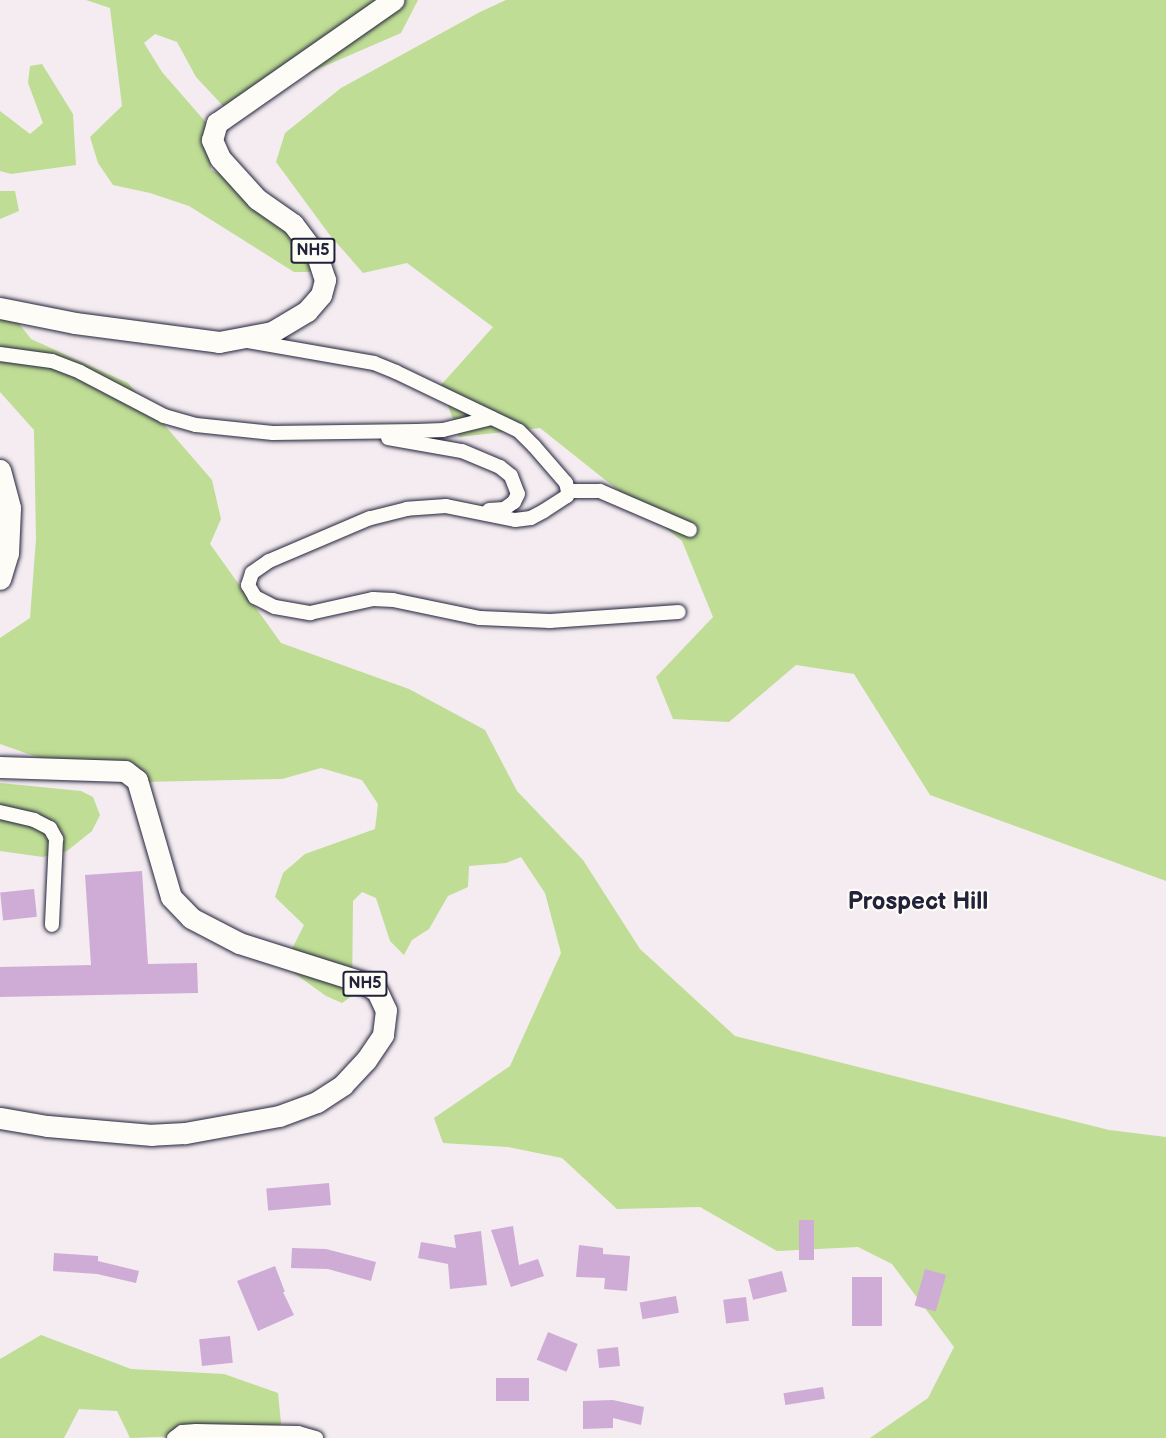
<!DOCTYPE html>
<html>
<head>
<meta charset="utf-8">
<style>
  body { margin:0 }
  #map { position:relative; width:1166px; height:1438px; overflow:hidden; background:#f4ecf0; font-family:"Balsamiq Sans",sans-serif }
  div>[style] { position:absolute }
  .green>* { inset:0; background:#bfdd95 }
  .building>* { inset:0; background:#cfacd6; transform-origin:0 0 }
  .roads { filter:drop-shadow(0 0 2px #22223b) drop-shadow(0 0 2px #22223b) }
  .minor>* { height:14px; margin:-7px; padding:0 7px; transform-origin:7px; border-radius:7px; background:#fdfcf7 }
  .trunk>* { height:21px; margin:-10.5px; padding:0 10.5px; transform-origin:10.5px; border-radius:10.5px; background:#fdfcf7 }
  span { translate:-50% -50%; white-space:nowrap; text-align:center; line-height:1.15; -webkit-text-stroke:4.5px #fdfcf7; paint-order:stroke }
  .shield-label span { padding:2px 4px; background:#fdfcf7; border:2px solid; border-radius:4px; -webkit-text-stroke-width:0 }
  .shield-label { font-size:16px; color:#22223b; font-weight:700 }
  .district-label { font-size:24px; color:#22223b; font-weight:700 }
</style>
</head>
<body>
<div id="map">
  <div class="green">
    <div style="clip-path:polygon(86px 0,418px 0,401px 33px,226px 109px,196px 77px,177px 42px,155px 34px,144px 43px,162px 72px,210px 127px,211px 170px,265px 193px,307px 229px,313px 272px,294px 272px,189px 206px,150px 193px,113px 185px,98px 163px,90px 137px,122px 106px,110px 8px)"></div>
    <div style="clip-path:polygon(506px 0,1166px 0,1166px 881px,930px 795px,854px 674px,796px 665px,729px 722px,673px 719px,656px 677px,713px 617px,682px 541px,540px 428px,459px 437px,441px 385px,493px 327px,407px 263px,363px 273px,329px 234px,276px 162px,285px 133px,341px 88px,480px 12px)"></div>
    <div style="clip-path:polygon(42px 64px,73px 114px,76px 165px,11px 174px,0 171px,0 111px,30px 134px,43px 123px,28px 83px,30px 66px)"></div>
    <div style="clip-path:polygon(0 191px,15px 191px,19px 211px,0 219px)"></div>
    <div style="clip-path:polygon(0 299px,31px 339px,128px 383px,212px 480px,221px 519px,210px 544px,281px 643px,409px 689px,485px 730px,517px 791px,583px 860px,640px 949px,735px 1036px,1109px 1130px,1166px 1137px,1166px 1438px,870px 1438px,928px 1398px,954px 1347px,892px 1264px,858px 1247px,777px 1251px,700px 1207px,617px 1209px,562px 1158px,508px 1147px,443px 1143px,434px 1118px,510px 1066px,561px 953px,545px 893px,521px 857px,506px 863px,469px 866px,468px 887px,448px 896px,429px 929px,412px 940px,404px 955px,390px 941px,376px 898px,362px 892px,353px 901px,352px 996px,342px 1003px,326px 996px,294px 973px,289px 955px,304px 925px,275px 897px,283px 873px,305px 854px,375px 829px,378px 804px,362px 780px,321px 768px,282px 779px,142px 782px,34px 756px,0 744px,0 638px,30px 618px,36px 539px,34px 430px,0 392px)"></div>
    <div style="clip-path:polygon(0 783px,81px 791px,93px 797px,100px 815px,92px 831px,67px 851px,43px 857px,0 851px)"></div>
    <div style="clip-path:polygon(41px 1335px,131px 1369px,224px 1374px,278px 1393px,281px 1423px,275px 1438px,207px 1435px,130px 1438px,117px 1411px,79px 1409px,64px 1438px,0 1438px,0 1359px)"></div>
  </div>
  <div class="building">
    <div style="clip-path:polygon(142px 871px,148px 964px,197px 963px,198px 993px,0 997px,0 967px,91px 965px,85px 875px)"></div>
    <div style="left:34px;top:889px;width:28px;height:34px;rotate:84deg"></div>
    <div style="left:329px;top:1183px;width:22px;height:63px;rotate:85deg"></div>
    <div style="left:799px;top:1220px;width:15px;height:40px"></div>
    <div style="clip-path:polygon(513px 1226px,519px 1265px,538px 1259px,544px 1276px,511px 1287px,491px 1230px)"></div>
    <div style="clip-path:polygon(481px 1231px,487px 1285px,450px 1289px,448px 1264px,418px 1258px,421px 1242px,456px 1248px,454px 1235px)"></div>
    <div style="clip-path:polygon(579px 1245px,603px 1248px,603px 1254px,630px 1256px,627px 1291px,604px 1289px,605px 1278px,576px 1277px)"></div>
    <div style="clip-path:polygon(292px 1248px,326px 1249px,376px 1262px,371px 1281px,328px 1269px,291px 1268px)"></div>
    <div style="clip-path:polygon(54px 1253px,98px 1256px,98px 1261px,139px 1271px,136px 1283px,97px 1274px,53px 1271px)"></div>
    <div style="clip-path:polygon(275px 1266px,285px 1292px,283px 1292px,294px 1315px,258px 1331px,237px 1281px)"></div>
    <div style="left:925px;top:1269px;width:22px;height:38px;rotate:16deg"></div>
    <div style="left:782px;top:1271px;width:21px;height:35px;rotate:76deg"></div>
    <div style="left:852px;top:1277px;width:30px;height:49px"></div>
    <div style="left:676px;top:1296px;width:17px;height:37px;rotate:80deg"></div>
    <div style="left:746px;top:1297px;width:24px;height:23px;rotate:83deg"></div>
    <div style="left:548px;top:1332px;width:32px;height:30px;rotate:22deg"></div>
    <div style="left:230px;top:1336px;width:27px;height:31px;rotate:84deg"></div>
    <div style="left:618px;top:1347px;width:19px;height:21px;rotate:84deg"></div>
    <div style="left:496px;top:1378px;width:33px;height:23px"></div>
    <div style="left:823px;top:1387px;width:12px;height:40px;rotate:81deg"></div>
    <div style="clip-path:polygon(613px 1400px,644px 1407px,641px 1425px,613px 1418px,613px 1428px,583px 1429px,583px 1401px)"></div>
  </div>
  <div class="roads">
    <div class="minor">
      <div style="left:248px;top:341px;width:128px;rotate:9.9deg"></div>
      <div style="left:374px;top:363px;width:24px;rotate:22deg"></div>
      <div style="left:396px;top:372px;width:136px;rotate:25.6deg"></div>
      <div style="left:519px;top:431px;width:21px;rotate:45deg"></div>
      <div style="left:534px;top:446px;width:49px;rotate:49.1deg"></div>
      <div style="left:566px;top:483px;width:8px;rotate:76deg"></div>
      <div style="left:568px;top:491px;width:5px;rotate:101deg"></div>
      <div style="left:567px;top:496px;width:27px;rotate:147deg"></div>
      <div style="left:544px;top:511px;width:15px;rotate:152deg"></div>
      <div style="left:531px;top:518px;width:16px;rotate:173deg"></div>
      <div style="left:515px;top:520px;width:70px;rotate:-168.5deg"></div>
      <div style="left:446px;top:506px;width:39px;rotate:176deg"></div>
      <div style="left:407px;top:509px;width:38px;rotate:166deg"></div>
      <div style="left:370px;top:518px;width:110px;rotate:156.9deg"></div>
      <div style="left:269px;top:561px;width:21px;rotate:145deg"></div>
      <div style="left:252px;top:573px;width:13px;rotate:108deg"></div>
      <div style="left:248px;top:585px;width:14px;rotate:60deg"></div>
      <div style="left:255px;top:597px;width:22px;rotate:27deg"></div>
      <div style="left:275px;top:607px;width:36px;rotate:10deg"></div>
      <div style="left:310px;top:613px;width:65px;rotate:-12.5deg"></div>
      <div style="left:373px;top:599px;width:20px;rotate:3deg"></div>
      <div style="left:393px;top:600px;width:89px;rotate:11.7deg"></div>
      <div style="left:480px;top:618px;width:70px;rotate:2.5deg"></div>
      <div style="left:550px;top:621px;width:129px;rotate:-4deg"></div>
      <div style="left:0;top:354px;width:52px;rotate:7.7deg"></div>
      <div style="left:52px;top:361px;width:30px;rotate:21deg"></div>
      <div style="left:80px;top:372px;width:95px;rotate:27.6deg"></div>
      <div style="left:164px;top:416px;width:33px;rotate:16deg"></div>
      <div style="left:196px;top:425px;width:77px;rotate:5.9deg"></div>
      <div style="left:273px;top:433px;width:144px;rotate:-0.8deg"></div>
      <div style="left:417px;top:431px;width:26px;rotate:-2deg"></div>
      <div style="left:443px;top:430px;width:50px;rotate:-13.8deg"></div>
      <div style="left:388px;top:438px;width:75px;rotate:10deg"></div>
      <div style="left:462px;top:451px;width:41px;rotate:22.8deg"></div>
      <div style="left:500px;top:467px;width:14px;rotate:39deg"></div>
      <div style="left:511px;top:476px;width:19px;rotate:69deg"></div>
      <div style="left:518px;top:494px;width:9px;rotate:117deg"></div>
      <div style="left:514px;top:502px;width:12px;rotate:145deg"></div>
      <div style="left:504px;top:509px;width:15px;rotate:176deg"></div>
      <div style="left:568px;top:491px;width:32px"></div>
      <div style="left:600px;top:491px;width:98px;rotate:23.4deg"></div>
      <div style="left:0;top:812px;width:35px;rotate:13deg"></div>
      <div style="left:34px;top:820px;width:18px;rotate:27deg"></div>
      <div style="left:50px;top:828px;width:13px;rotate:61deg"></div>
      <div style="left:56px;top:839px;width:86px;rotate:92.7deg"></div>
      <div style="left:174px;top:1438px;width:10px;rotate:-37deg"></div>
      <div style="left:182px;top:1432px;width:14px;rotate:-4deg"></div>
      <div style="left:196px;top:1431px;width:102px;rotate:1.1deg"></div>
      <div style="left:298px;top:1433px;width:19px;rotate:16deg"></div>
    </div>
    <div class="trunk">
      <div style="left:0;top:308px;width:76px;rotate:11.3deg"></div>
      <div style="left:75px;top:323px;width:145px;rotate:7.5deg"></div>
      <div style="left:219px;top:342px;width:54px;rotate:-10.7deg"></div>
      <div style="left:272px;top:332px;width:41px;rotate:-31deg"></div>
      <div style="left:307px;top:311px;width:21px;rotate:-49deg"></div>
      <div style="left:321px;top:295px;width:16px;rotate:-75deg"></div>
      <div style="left:325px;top:280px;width:25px;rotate:-108deg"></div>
      <div style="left:317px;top:256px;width:40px;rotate:-127deg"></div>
      <div style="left:293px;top:224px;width:44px;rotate:-145.2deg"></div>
      <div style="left:257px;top:199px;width:55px;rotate:-132.1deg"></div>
      <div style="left:220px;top:158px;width:20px;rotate:-114deg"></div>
      <div style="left:212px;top:140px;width:18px;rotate:-74deg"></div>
      <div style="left:217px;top:123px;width:215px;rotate:-34.9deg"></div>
      <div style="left:0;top:470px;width:39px;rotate:75deg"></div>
      <div style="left:10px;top:508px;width:45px;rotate:92.5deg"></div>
      <div style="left:8px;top:553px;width:27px;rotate:107deg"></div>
      <div style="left:0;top:767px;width:125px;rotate:1.8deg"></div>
      <div style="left:125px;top:771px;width:15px;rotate:37deg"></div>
      <div style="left:137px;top:780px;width:122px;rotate:73.8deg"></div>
      <div style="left:171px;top:897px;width:29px;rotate:46deg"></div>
      <div style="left:191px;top:918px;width:54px;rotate:27.5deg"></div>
      <div style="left:239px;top:943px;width:129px;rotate:17.6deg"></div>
      <div style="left:362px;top:982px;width:17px;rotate:31deg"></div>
      <div style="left:377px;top:991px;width:21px;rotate:65deg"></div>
      <div style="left:386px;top:1010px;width:25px;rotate:97deg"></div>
      <div style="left:383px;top:1035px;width:30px;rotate:124deg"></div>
      <div style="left:366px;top:1060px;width:34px;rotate:133deg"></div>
      <div style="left:343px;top:1085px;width:31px;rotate:147deg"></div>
      <div style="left:317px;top:1102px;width:40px;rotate:159.8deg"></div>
      <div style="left:279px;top:1116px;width:96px;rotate:169.7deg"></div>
      <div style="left:185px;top:1133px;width:33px;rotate:177deg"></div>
      <div style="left:152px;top:1135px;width:105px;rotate:-175.1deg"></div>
      <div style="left:47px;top:1126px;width:48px;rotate:-170.3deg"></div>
    </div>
  </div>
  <div class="shield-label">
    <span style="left:313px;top:251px">NH5</span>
    <span style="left:365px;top:984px">NH5</span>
  </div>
  <div class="district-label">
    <span style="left:918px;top:902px">Prospect Hill</span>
  </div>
</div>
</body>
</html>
